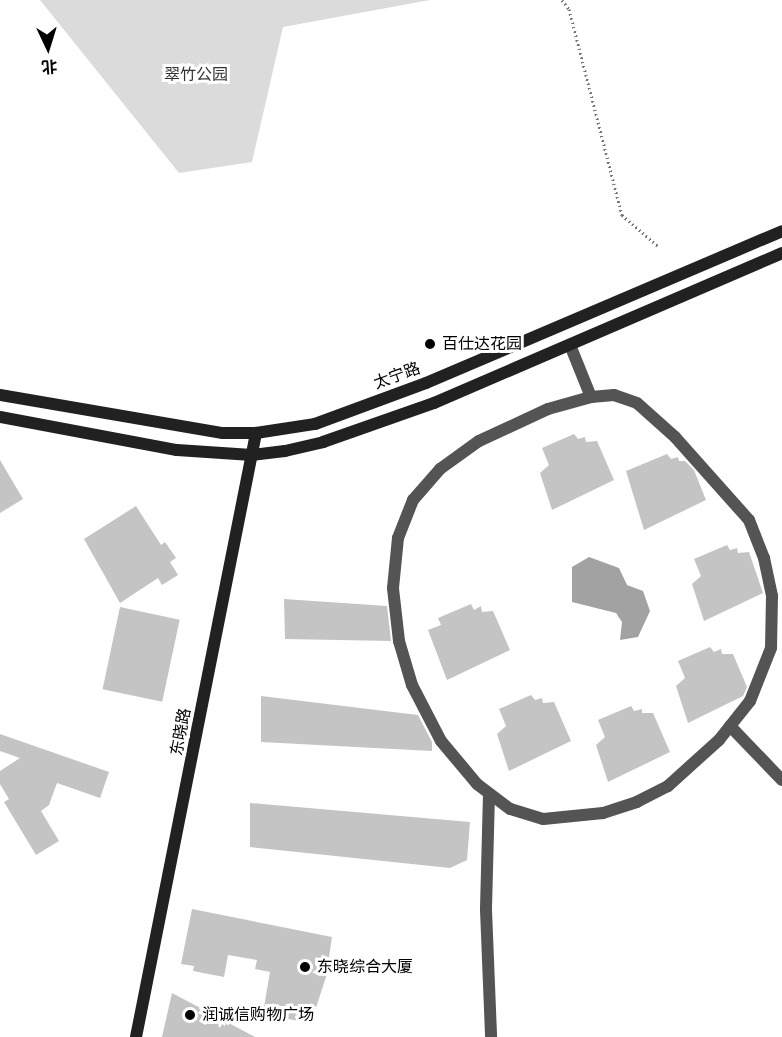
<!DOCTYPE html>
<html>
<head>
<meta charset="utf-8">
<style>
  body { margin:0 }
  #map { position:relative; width:782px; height:1037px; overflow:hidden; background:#fff; font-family:"Alegreya Sans","Noto Sans SC",sans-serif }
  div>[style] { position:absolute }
  .green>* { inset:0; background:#dbdbdb }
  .water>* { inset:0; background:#a2a2a2 }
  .building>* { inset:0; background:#c4c4c4; transform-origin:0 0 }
  .path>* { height:3px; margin-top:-1.5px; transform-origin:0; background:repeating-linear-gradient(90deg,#767676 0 1.5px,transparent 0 4.5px) }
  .street>* { height:12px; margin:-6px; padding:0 6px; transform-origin:6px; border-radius:6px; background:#545454 }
  .secondary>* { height:12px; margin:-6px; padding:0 6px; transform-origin:6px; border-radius:6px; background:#212121 }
  .dots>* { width:16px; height:16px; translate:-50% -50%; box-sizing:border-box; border:3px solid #fff; border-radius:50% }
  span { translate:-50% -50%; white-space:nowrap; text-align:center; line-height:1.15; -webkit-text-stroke:6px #fff; paint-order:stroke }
  .park-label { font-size:16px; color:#323232 }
  .poi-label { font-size:16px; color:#000 }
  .left { translate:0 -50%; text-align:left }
  .street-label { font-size:16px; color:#000 }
  .north { position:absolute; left:18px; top:18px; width:60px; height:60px; -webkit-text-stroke:4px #fff; paint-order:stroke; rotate:176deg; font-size:16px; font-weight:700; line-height:24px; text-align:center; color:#000 }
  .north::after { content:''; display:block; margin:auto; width:21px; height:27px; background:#000; clip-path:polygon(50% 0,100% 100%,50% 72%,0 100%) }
</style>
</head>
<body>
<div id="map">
  <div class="green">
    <div style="clip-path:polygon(40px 0,430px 0,283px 27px,252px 162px,179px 173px)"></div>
  </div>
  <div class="water">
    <div style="clip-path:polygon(589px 557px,619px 568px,627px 585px,643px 591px,650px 611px,638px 637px,620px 640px,622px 622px,616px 613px,572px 602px,572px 567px)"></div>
  </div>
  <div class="building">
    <div style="clip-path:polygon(574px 434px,578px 439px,585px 437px,586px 442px,597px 441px,614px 480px,552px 510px,540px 473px,549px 465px,542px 448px)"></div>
    <div style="clip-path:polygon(667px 454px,671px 459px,678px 457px,679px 461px,685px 461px,694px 470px,706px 500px,644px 530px,626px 471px)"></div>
    <div style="clip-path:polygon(0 460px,23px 499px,0 513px)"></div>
    <div style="clip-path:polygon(136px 506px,161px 545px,165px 542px,176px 558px,170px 562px,178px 575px,162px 585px,158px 578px,120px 603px,84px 539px)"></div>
    <div style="clip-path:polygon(727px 545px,730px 550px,737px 548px,738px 553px,749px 552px,763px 593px,704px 621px,692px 584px,701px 576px,694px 559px)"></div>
    <div style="clip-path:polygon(284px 599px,387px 606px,391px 641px,285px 639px)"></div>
    <div style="clip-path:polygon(471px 604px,474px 610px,481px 606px,482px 612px,493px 611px,510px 650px,447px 680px,428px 630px,441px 625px,438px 618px)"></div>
    <div style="left:120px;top:607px;width:61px;height:84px;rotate:12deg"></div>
    <div style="clip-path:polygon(710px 647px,714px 652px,721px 649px,722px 654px,733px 654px,747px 687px,743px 696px,688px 723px,676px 686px,685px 678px,678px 661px)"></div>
    <div style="clip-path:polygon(531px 695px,535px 700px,542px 698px,543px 703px,554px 702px,571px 741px,509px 771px,497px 734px,506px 726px,499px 709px)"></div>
    <div style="clip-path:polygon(261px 696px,418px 715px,432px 742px,432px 751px,261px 742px)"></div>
    <div style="clip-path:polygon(631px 706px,634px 711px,642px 709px,642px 713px,653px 713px,670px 752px,608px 782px,596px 745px,605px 737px,598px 720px)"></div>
    <div style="clip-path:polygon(0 734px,109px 772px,100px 798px,57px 783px,49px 805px,41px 811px,59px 841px,36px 855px,4px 802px,9px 799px,0 784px,0 771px,20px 758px,0 751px)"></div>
    <div style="clip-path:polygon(250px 803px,470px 822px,467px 860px,450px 868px,250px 847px)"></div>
    <div style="clip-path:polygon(192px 909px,332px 937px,326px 977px,311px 1023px,288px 1019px,274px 1014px,274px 1008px,264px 1007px,270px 972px,255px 969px,257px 960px,228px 955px,224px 977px,193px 971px,194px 966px,181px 964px)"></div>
    <div style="clip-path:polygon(172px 993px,225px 1021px,255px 1037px,162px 1037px)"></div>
  </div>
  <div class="path">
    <div style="left:562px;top:0;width:11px;rotate:52deg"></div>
    <div style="left:569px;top:9px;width:213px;rotate:75.6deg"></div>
    <div style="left:622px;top:215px;width:48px;rotate:40.7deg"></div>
  </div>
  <div class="street">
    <div style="left:570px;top:345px;width:56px;rotate:68deg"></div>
    <div style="left:614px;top:395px;width:24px;rotate:19deg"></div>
    <div style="left:637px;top:403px;width:51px;rotate:41.8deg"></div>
    <div style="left:675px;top:437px;width:111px;rotate:48.3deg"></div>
    <div style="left:749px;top:520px;width:41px;rotate:68.5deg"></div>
    <div style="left:764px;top:558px;width:39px;rotate:78deg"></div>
    <div style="left:772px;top:596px;width:52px;rotate:91.1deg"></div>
    <div style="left:771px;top:648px;width:57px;rotate:111.6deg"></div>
    <div style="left:750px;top:701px;width:50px;rotate:128.5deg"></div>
    <div style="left:719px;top:740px;width:69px;rotate:138deg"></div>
    <div style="left:668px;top:786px;width:35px;rotate:153deg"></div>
    <div style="left:637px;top:802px;width:36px;rotate:162deg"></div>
    <div style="left:603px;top:813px;width:60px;rotate:174.3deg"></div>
    <div style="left:543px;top:819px;width:34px;rotate:-163deg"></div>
    <div style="left:510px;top:809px;width:41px;rotate:-142.9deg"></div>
    <div style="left:477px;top:784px;width:56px;rotate:-129.9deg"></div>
    <div style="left:441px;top:741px;width:63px;rotate:-117.4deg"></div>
    <div style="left:412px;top:685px;width:46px;rotate:-106.5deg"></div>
    <div style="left:399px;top:641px;width:53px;rotate:-96.5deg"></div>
    <div style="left:393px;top:588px;width:50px;rotate:-84.3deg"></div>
    <div style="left:398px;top:538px;width:41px;rotate:-68.5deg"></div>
    <div style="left:413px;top:500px;width:41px;rotate:-48.9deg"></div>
    <div style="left:440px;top:469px;width:48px;rotate:-35.7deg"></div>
    <div style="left:479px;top:441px;width:76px;rotate:-24.9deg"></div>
    <div style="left:548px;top:409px;width:45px;rotate:-15.6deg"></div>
    <div style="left:591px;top:397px;width:23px;rotate:-5deg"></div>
    <div style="left:730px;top:726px;width:75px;rotate:46.1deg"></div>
    <div style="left:489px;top:794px;width:116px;rotate:91.5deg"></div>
    <div style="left:486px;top:910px;width:127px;rotate:87.7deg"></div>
  </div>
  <div class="secondary">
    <div style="left:0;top:395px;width:226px;rotate:9.7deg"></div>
    <div style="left:223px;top:433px;width:33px"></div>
    <div style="left:256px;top:433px;width:60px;rotate:-8.7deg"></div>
    <div style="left:315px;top:424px;width:118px;rotate:-20.3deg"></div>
    <div style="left:426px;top:383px;width:387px;rotate:-23.1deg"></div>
    <div style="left:0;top:417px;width:180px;rotate:10.6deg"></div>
    <div style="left:177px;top:450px;width:75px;rotate:3.8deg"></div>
    <div style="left:252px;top:455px;width:33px;rotate:-7deg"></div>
    <div style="left:285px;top:451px;width:39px;rotate:-13deg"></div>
    <div style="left:323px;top:442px;width:118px;rotate:-19.4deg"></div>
    <div style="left:434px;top:403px;width:379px;rotate:-23.3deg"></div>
    <div style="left:136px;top:1037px;width:616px;rotate:-78.76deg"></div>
  </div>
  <div class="dots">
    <div style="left:430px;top:344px;background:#000"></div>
    <div style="left:305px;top:967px;background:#000"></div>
    <div style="left:190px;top:1015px;background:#000"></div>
  </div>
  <div class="park-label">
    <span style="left:196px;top:75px">翠竹公园</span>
  </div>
  <div class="poi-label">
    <span class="left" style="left:442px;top:344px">百仕达花园</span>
    <span class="left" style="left:317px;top:967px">东晓综合大厦</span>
    <span class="left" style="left:202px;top:1015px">润诚信购物广场</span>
  </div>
  <div class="street-label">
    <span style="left:397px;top:376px;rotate:-20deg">太宁路</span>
    <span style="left:181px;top:732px;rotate:-79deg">东晓路</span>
  </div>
  <div class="north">北</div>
</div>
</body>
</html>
